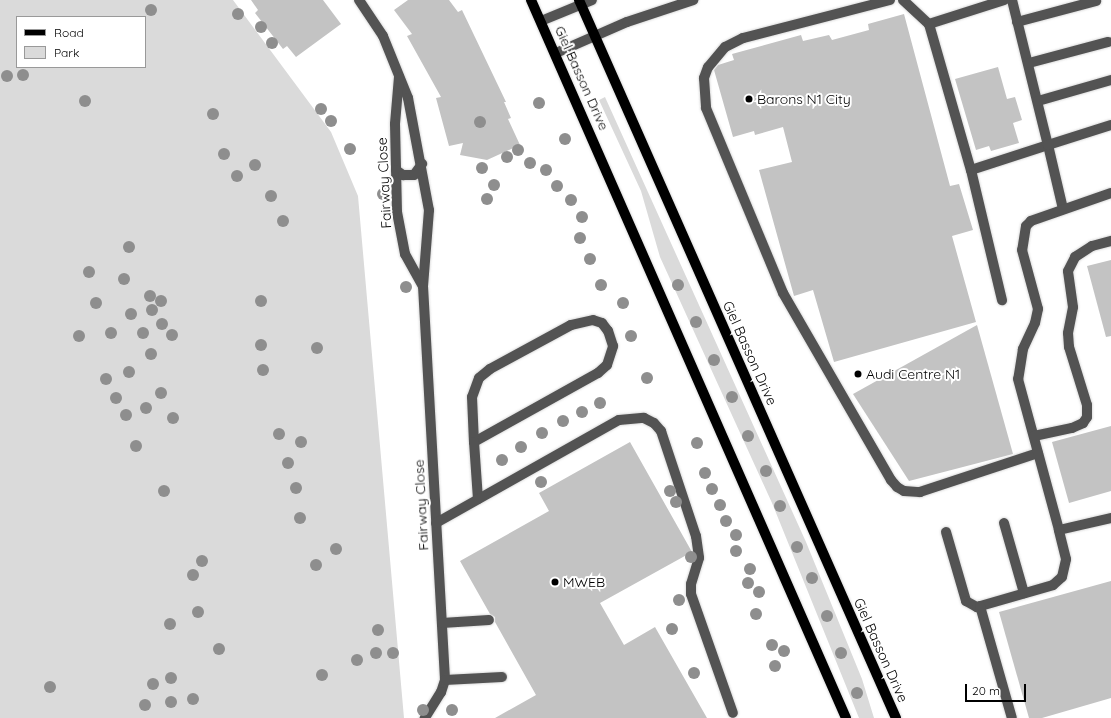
<!DOCTYPE html>
<html>
<head>
<meta charset="utf-8">
<style>
  body { margin:0 }
  #map { position:relative; width:1111px; height:718px; overflow:hidden; background:#fff; font-family:Quicksand,sans-serif }
  div>[style] { position:absolute }
  .green>* { inset:0; background:#dadada }
  .building>* { inset:0; background:#c3c3c3 }
  .roads { filter:drop-shadow(0 0 1px #dbdbdb) drop-shadow(0 0 1px #dbdbdb) }
  .minor>* { height:10px; margin:-5px; padding:0 5px; transform-origin:5px; border-radius:5px; background:#535353 }
  .major>* { height:10px; margin:-5px; padding:0 5px; transform-origin:5px; border-radius:5px; background:#000 }
  .trees>* { width:12px; height:12px; margin:-6px; border-radius:50%; background:#8e8e8e }
  .dots>* { width:11px; height:11px; translate:-50% -50%; box-sizing:border-box; border:2px solid #fff; border-radius:50% }
  span { translate:-50% -50%; white-space:nowrap; text-align:center; line-height:1.15; -webkit-text-stroke:4px #fff; paint-order:stroke }
  .street-label { font-size:14px; color:#000 }
  .poi-label { font-size:14px; color:#000 }
  .left { translate:0 -50%; text-align:left }
  .legend { position:absolute; left:16px; top:16px; width:130px; height:52px; box-sizing:border-box; background:#fff; border:1px solid #999; margin:0; padding:5px 7px; list-style:none; font-size:12px; color:#000 }
  .legend li { display:flex; align-items:center; gap:8px; height:20px }
  .legend b { width:20px; border:1px solid #999 }
  .scale { position:absolute; left:965px; top:684px; width:61px; height:18px; box-sizing:border-box; border:2px solid #000; border-top:0; padding-left:5px; font-size:12px; line-height:14px; white-space:nowrap; color:#000; -webkit-text-stroke:3px #fff; paint-order:stroke }
</style>
</head>
<body>
<div id="map">
  <div class="green">
    <div style="clip-path:polygon(evenodd,0 0,233px 0,331px 132px,358px 196px,404px 718px,0 718px,0 0,17px 17px,145px 17px,145px 67px,17px 67px,17px 17px)"></div>
    <div style="clip-path:polygon(605px 97px,806px 542px,862px 679px,874px 718px,859px 718px,772px 503px,660px 257px,641px 191px,599px 100px)"></div>
  </div>
  <div class="building">
    <div style="clip-path:polygon(251px 0,323px 0,341px 24px,296px 57px,287px 46px,283px 49px,255px 13px,258px 10px)"></div>
    <div style="clip-path:polygon(408px 0,449px 0,458px 12px,462px 10px,506px 102px,504px 102px,511px 118px,508px 119px,520px 145px,487px 160px,460px 155px,463px 143px,449px 146px,436px 98px,441px 97px,407px 36px,412px 34px,394px 10px)"></div>
    <div style="clip-path:polygon(904px 14px,950px 186px,959px 184px,973px 230px,952px 236px,976px 322px,834px 362px,813px 290px,794px 296px,759px 170px,792px 162px,783px 127px,755px 135px,754px 131px,733px 137px,714px 70px,718px 65px,734px 60px,732px 54px,801px 35px,803px 41px,829px 35px,832px 40px,869px 30px,868px 24px)"></div>
    <div style="clip-path:polygon(998px 67px,1007px 99px,1015px 97px,1022px 120px,1013px 123px,1019px 143px,991px 151px,989px 146px,976px 150px,955px 79px)"></div>
    <div style="clip-path:polygon(1111px 260px,1111px 336px,1106px 337px,1087px 266px)"></div>
    <div style="clip-path:polygon(977px 325px,1013px 454px,909px 481px,853px 394px)"></div>
    <div style="clip-path:polygon(1111px 426px,1111px 491px,1069px 503px,1052px 442px)"></div>
    <div style="clip-path:polygon(630px 442px,692px 552px,600px 603px,624px 645px,655px 627px,707px 718px,495px 718px,536px 695px,495px 622px,495px 617px,490px 614px,460px 561px,549px 511px,539px 493px)"></div>
    <div style="clip-path:polygon(1111px 581px,1111px 698px,1042px 718px,1029px 718px,999px 612px)"></div>
  </div>
  <div class="roads">
    <div class="minor">
      <div style="left:359px;top:0;width:43px;rotate:56.3deg"></div>
      <div style="left:383px;top:36px;width:67px;rotate:68deg"></div>
      <div style="left:408px;top:98px;width:114px;rotate:79.4deg"></div>
      <div style="left:429px;top:210px;width:76px;rotate:94.5deg"></div>
      <div style="left:423px;top:286px;width:395px;rotate:86.8deg"></div>
      <div style="left:445px;top:680px;width:13px;rotate:108deg"></div>
      <div style="left:441px;top:692px;width:31px;rotate:122deg"></div>
      <div style="left:890px;top:0;width:152px;rotate:165.5deg"></div>
      <div style="left:743px;top:38px;width:20px;rotate:153deg"></div>
      <div style="left:725px;top:47px;width:26px;rotate:130deg"></div>
      <div style="left:708px;top:67px;width:12px;rotate:110deg"></div>
      <div style="left:704px;top:78px;width:30px;rotate:86deg"></div>
      <div style="left:706px;top:108px;width:200px;rotate:67.4deg"></div>
      <div style="left:783px;top:293px;width:216px;rotate:60deg"></div>
      <div style="left:891px;top:480px;width:9px;rotate:49deg"></div>
      <div style="left:897px;top:487px;width:8px;rotate:30deg"></div>
      <div style="left:904px;top:491px;width:16px;rotate:4deg"></div>
      <div style="left:920px;top:492px;width:124px;rotate:-18.3deg"></div>
      <div style="left:903px;top:0;width:35px;rotate:43deg"></div>
      <div style="left:929px;top:24px;width:152px;rotate:74deg"></div>
      <div style="left:971px;top:170px;width:81px;rotate:-18deg"></div>
      <div style="left:1048px;top:145px;width:66px;rotate:76.8deg"></div>
      <div style="left:1012px;top:0;width:149px;rotate:76.1deg"></div>
      <div style="left:1048px;top:145px;width:66px;rotate:-17.6deg"></div>
      <div style="left:541px;top:21px;width:55px;rotate:-22.4deg"></div>
      <div style="left:1017px;top:22px;width:82px;rotate:-14.9deg"></div>
      <div style="left:929px;top:24px;width:79px;rotate:-17.7deg"></div>
      <div style="left:556px;top:53px;width:77px;rotate:-23.6deg"></div>
      <div style="left:627px;top:22px;width:70px;rotate:-18.4deg"></div>
      <div style="left:1029px;top:63px;width:82px;rotate:-14.9deg"></div>
      <div style="left:399px;top:77px;width:47px;rotate:94.9deg"></div>
      <div style="left:395px;top:124px;width:88px;rotate:88.7deg"></div>
      <div style="left:397px;top:212px;width:43px;rotate:79.2deg"></div>
      <div style="left:405px;top:254px;width:37px;rotate:61deg"></div>
      <div style="left:1038px;top:101px;width:76px;rotate:-16deg"></div>
      <div style="left:396px;top:170px;width:9px;rotate:36deg"></div>
      <div style="left:403px;top:175px;width:11px"></div>
      <div style="left:414px;top:175px;width:14px;rotate:-54deg"></div>
      <div style="left:971px;top:170px;width:134px;rotate:76.6deg"></div>
      <div style="left:1111px;top:193px;width:85px;rotate:160.7deg"></div>
      <div style="left:1031px;top:221px;width:7px;rotate:135deg"></div>
      <div style="left:1026px;top:226px;width:24px;rotate:99deg"></div>
      <div style="left:1022px;top:250px;width:61px;rotate:74.8deg"></div>
      <div style="left:1038px;top:309px;width:14px;rotate:102deg"></div>
      <div style="left:1035px;top:323px;width:29px;rotate:115deg"></div>
      <div style="left:1023px;top:349px;width:30px;rotate:99deg"></div>
      <div style="left:1018px;top:379px;width:156px;rotate:74.8deg"></div>
      <div style="left:1059px;top:530px;width:53px;rotate:-13deg"></div>
      <div style="left:1034px;top:436px;width:39px;rotate:-12deg"></div>
      <div style="left:1072px;top:428px;width:12px;rotate:-24deg"></div>
      <div style="left:1083px;top:423px;width:7px;rotate:-56deg"></div>
      <div style="left:1087px;top:417px;width:12px;rotate:-90deg"></div>
      <div style="left:1087px;top:405px;width:61px;rotate:-107.2deg"></div>
      <div style="left:1069px;top:347px;width:14px;rotate:-94deg"></div>
      <div style="left:1068px;top:333px;width:26px;rotate:-79deg"></div>
      <div style="left:1073px;top:307px;width:36px;rotate:-98deg"></div>
      <div style="left:1068px;top:271px;width:16px;rotate:-63deg"></div>
      <div style="left:1075px;top:257px;width:20px;rotate:-33deg"></div>
      <div style="left:1092px;top:246px;width:20px;rotate:-15deg"></div>
      <div style="left:474px;top:442px;width:142px;rotate:-29.1deg"></div>
      <div style="left:598px;top:373px;width:12px;rotate:-42deg"></div>
      <div style="left:607px;top:365px;width:20px;rotate:-72deg"></div>
      <div style="left:613px;top:346px;width:16px;rotate:-108deg"></div>
      <div style="left:608px;top:331px;width:10px;rotate:-127deg"></div>
      <div style="left:602px;top:323px;width:9px;rotate:-162deg"></div>
      <div style="left:593px;top:320px;width:23px;rotate:167deg"></div>
      <div style="left:571px;top:325px;width:92px;rotate:151.5deg"></div>
      <div style="left:490px;top:369px;width:14px;rotate:141deg"></div>
      <div style="left:479px;top:378px;width:20px;rotate:110deg"></div>
      <div style="left:472px;top:397px;width:45px;rotate:87.5deg"></div>
      <div style="left:474px;top:442px;width:57px;rotate:86deg"></div>
      <div style="left:436px;top:523px;width:210px;rotate:-29.4deg"></div>
      <div style="left:619px;top:420px;width:25px;rotate:-5deg"></div>
      <div style="left:644px;top:418px;width:11px;rotate:27deg"></div>
      <div style="left:654px;top:423px;width:11px;rotate:49deg"></div>
      <div style="left:661px;top:431px;width:111px;rotate:71.6deg"></div>
      <div style="left:696px;top:536px;width:22px;rotate:82deg"></div>
      <div style="left:699px;top:558px;width:27px;rotate:107deg"></div>
      <div style="left:691px;top:584px;width:10px;rotate:90deg"></div>
      <div style="left:691px;top:594px;width:126px;rotate:70.6deg"></div>
      <div style="left:1004px;top:523px;width:73px;rotate:74.1deg"></div>
      <div style="left:946px;top:532px;width:72px;rotate:73.8deg"></div>
      <div style="left:966px;top:601px;width:13px;rotate:29deg"></div>
      <div style="left:977px;top:607px;width:79px;rotate:-16.1deg"></div>
      <div style="left:1053px;top:585px;width:12px;rotate:-42deg"></div>
      <div style="left:1062px;top:577px;width:18px;rotate:-77deg"></div>
      <div style="left:1066px;top:559px;width:30px;rotate:-104deg"></div>
      <div style="left:980px;top:606px;width:116px;rotate:74.1deg"></div>
      <div style="left:442px;top:623px;width:47px;rotate:-3.7deg"></div>
      <div style="left:445px;top:680px;width:57px;rotate:-3deg"></div>
    </div>
    <div class="major">
      <div style="left:531px;top:0;width:784px;rotate:66.31deg"></div>
      <div style="left:579px;top:0;width:785px;rotate:66.18deg"></div>
    </div>
  </div>
  <div class="trees">
    <div style="left:151px;top:10px"></div>
    <div style="left:238px;top:14px"></div>
    <div style="left:261px;top:27px"></div>
    <div style="left:272px;top:43px"></div>
    <div style="left:23px;top:75px"></div>
    <div style="left:7px;top:76px"></div>
    <div style="left:85px;top:101px"></div>
    <div style="left:539px;top:103px"></div>
    <div style="left:321px;top:109px"></div>
    <div style="left:213px;top:114px"></div>
    <div style="left:331px;top:121px"></div>
    <div style="left:480px;top:122px"></div>
    <div style="left:565px;top:139px"></div>
    <div style="left:350px;top:149px"></div>
    <div style="left:518px;top:150px"></div>
    <div style="left:224px;top:154px"></div>
    <div style="left:507px;top:157px"></div>
    <div style="left:530px;top:163px"></div>
    <div style="left:255px;top:165px"></div>
    <div style="left:482px;top:168px"></div>
    <div style="left:546px;top:170px"></div>
    <div style="left:237px;top:176px"></div>
    <div style="left:494px;top:185px"></div>
    <div style="left:557px;top:186px"></div>
    <div style="left:383px;top:194px"></div>
    <div style="left:271px;top:196px"></div>
    <div style="left:487px;top:199px"></div>
    <div style="left:571px;top:200px"></div>
    <div style="left:582px;top:217px"></div>
    <div style="left:283px;top:221px"></div>
    <div style="left:580px;top:238px"></div>
    <div style="left:129px;top:247px"></div>
    <div style="left:590px;top:259px"></div>
    <div style="left:89px;top:272px"></div>
    <div style="left:124px;top:279px"></div>
    <div style="left:601px;top:285px"></div>
    <div style="left:678px;top:285px"></div>
    <div style="left:406px;top:287px"></div>
    <div style="left:150px;top:296px"></div>
    <div style="left:161px;top:301px"></div>
    <div style="left:261px;top:301px"></div>
    <div style="left:96px;top:303px"></div>
    <div style="left:623px;top:303px"></div>
    <div style="left:152px;top:310px"></div>
    <div style="left:131px;top:314px"></div>
    <div style="left:696px;top:322px"></div>
    <div style="left:162px;top:324px"></div>
    <div style="left:111px;top:333px"></div>
    <div style="left:143px;top:333px"></div>
    <div style="left:172px;top:335px"></div>
    <div style="left:79px;top:336px"></div>
    <div style="left:631px;top:336px"></div>
    <div style="left:261px;top:345px"></div>
    <div style="left:317px;top:348px"></div>
    <div style="left:151px;top:354px"></div>
    <div style="left:714px;top:360px"></div>
    <div style="left:263px;top:370px"></div>
    <div style="left:129px;top:372px"></div>
    <div style="left:647px;top:378px"></div>
    <div style="left:106px;top:379px"></div>
    <div style="left:161px;top:393px"></div>
    <div style="left:732px;top:397px"></div>
    <div style="left:116px;top:398px"></div>
    <div style="left:600px;top:403px"></div>
    <div style="left:146px;top:408px"></div>
    <div style="left:582px;top:412px"></div>
    <div style="left:126px;top:415px"></div>
    <div style="left:173px;top:418px"></div>
    <div style="left:563px;top:421px"></div>
    <div style="left:542px;top:433px"></div>
    <div style="left:279px;top:434px"></div>
    <div style="left:748px;top:436px"></div>
    <div style="left:301px;top:442px"></div>
    <div style="left:697px;top:443px"></div>
    <div style="left:136px;top:446px"></div>
    <div style="left:521px;top:447px"></div>
    <div style="left:502px;top:460px"></div>
    <div style="left:288px;top:463px"></div>
    <div style="left:766px;top:471px"></div>
    <div style="left:705px;top:473px"></div>
    <div style="left:541px;top:482px"></div>
    <div style="left:296px;top:488px"></div>
    <div style="left:712px;top:489px"></div>
    <div style="left:164px;top:491px"></div>
    <div style="left:670px;top:491px"></div>
    <div style="left:676px;top:502px"></div>
    <div style="left:720px;top:505px"></div>
    <div style="left:780px;top:506px"></div>
    <div style="left:300px;top:518px"></div>
    <div style="left:726px;top:521px"></div>
    <div style="left:736px;top:535px"></div>
    <div style="left:797px;top:547px"></div>
    <div style="left:336px;top:549px"></div>
    <div style="left:736px;top:551px"></div>
    <div style="left:691px;top:557px"></div>
    <div style="left:202px;top:561px"></div>
    <div style="left:316px;top:565px"></div>
    <div style="left:750px;top:569px"></div>
    <div style="left:193px;top:575px"></div>
    <div style="left:812px;top:578px"></div>
    <div style="left:748px;top:583px"></div>
    <div style="left:759px;top:592px"></div>
    <div style="left:679px;top:600px"></div>
    <div style="left:198px;top:612px"></div>
    <div style="left:756px;top:614px"></div>
    <div style="left:827px;top:616px"></div>
    <div style="left:170px;top:624px"></div>
    <div style="left:672px;top:629px"></div>
    <div style="left:378px;top:630px"></div>
    <div style="left:772px;top:645px"></div>
    <div style="left:219px;top:649px"></div>
    <div style="left:784px;top:651px"></div>
    <div style="left:376px;top:653px"></div>
    <div style="left:393px;top:653px"></div>
    <div style="left:841px;top:653px"></div>
    <div style="left:357px;top:660px"></div>
    <div style="left:775px;top:666px"></div>
    <div style="left:694px;top:673px"></div>
    <div style="left:322px;top:675px"></div>
    <div style="left:171px;top:678px"></div>
    <div style="left:153px;top:684px"></div>
    <div style="left:50px;top:687px"></div>
    <div style="left:857px;top:693px"></div>
    <div style="left:193px;top:699px"></div>
    <div style="left:171px;top:702px"></div>
    <div style="left:145px;top:705px"></div>
    <div style="left:423px;top:710px"></div>
    <div style="left:452px;top:710px"></div>
  </div>
  <div class="dots">
    <div style="left:749px;top:99px;background:#000"></div>
    <div style="left:858px;top:374px;background:#000"></div>
    <div style="left:555px;top:582px;background:#000"></div>
  </div>
  <div class="street-label">
    <span style="left:582px;top:78px;rotate:66deg">Giel Basson Drive</span>
    <span style="left:384px;top:183px;rotate:-93deg">Fairway Close</span>
    <span style="left:750px;top:353px;rotate:66deg">Giel Basson Drive</span>
    <span style="left:421px;top:505px;rotate:-93deg">Fairway Close</span>
    <span style="left:881px;top:650px;rotate:66deg">Giel Basson Drive</span>
  </div>
  <div class="poi-label">
    <span class="left" style="left:757px;top:99px">Barons N1 City</span>
    <span class="left" style="left:866px;top:374px">Audi Centre N1</span>
    <span class="left" style="left:563px;top:582px">MWEB</span>
  </div>
  <ul class="legend">
  <li><b style="height:5px;background:#000"></b>Road</li>
  <li><b style="height:11px;background:#dadada"></b>Park</li>
  </ul>
  <div class="scale">20 m</div>
</div>
</body>
</html>
